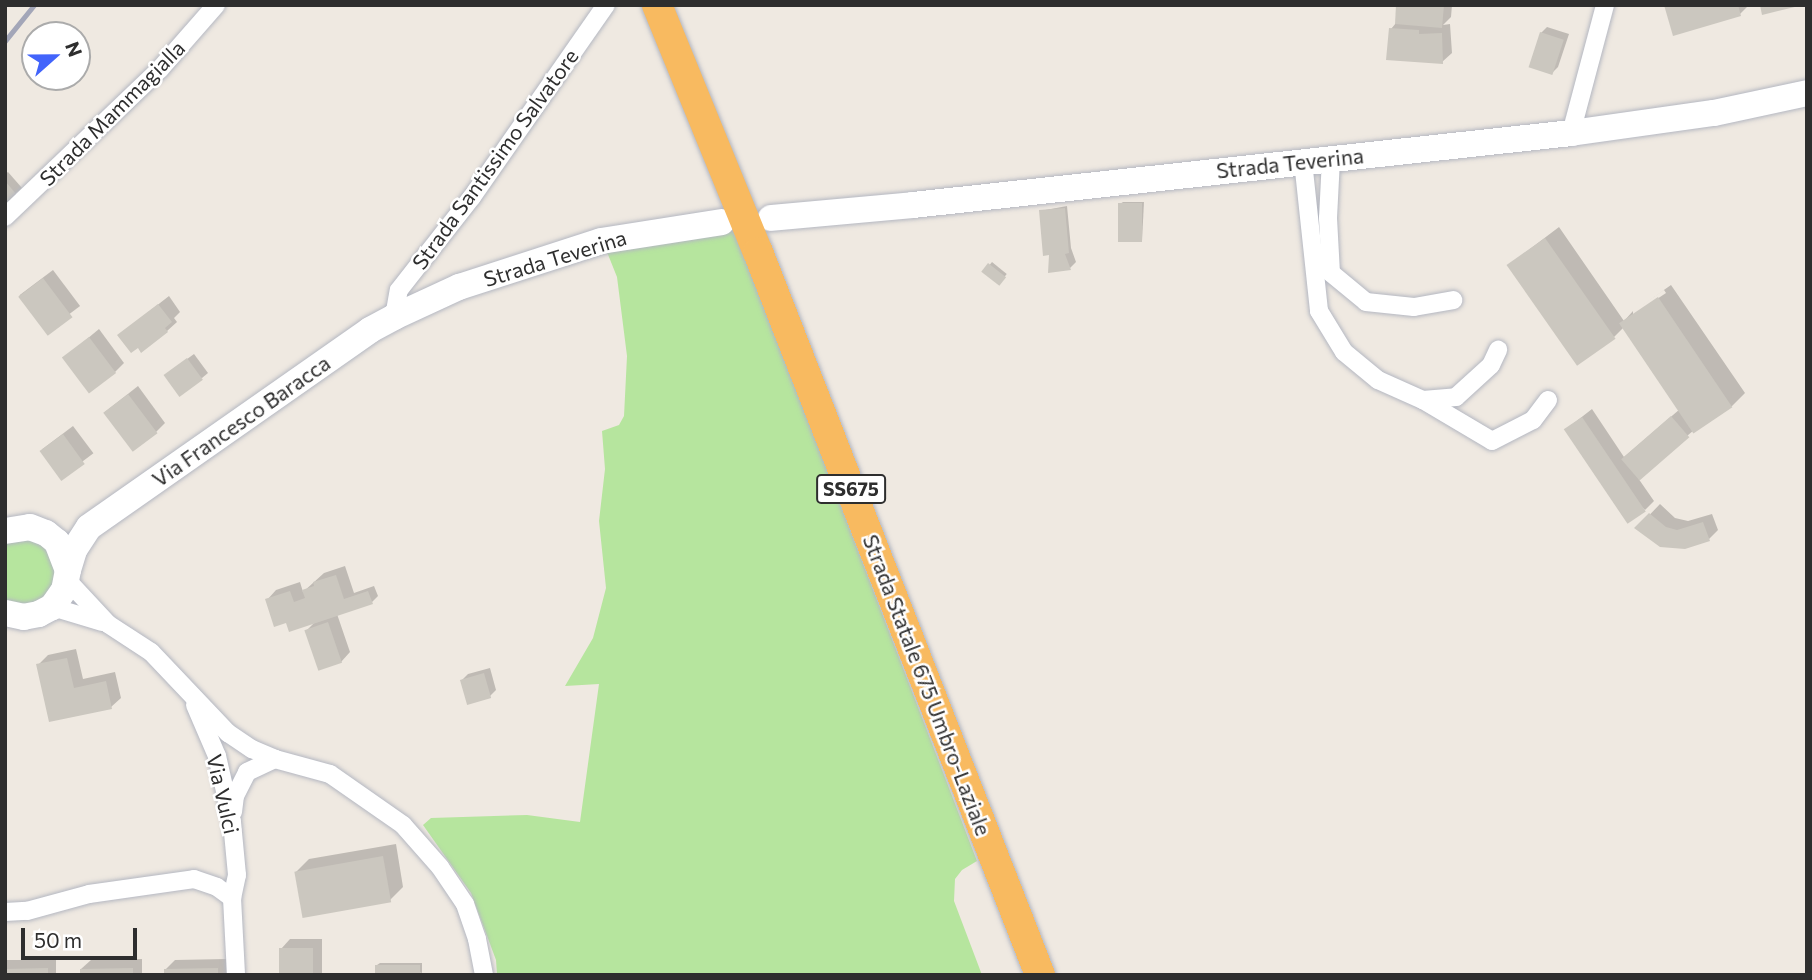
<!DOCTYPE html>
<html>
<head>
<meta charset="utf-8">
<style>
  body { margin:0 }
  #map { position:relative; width:1812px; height:980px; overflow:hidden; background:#efe9e1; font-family:Commissioner,sans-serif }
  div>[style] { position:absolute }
  .green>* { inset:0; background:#b6e59e }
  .shadow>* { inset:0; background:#0003; transform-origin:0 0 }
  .building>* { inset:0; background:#cbc7bf; transform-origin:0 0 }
  .roads { filter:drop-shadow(0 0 2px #b4b7c1) drop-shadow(0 0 2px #b4b7c1) }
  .minor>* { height:18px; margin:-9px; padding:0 9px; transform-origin:9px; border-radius:9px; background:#fff }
  .secondary>* { height:26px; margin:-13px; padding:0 13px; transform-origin:13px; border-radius:13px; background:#fff }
  .trunk>* { height:30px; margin:-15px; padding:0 15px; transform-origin:15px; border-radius:15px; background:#f8ba60 }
  .rail>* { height:4.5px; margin:-2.25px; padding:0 2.25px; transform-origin:2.25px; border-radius:2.25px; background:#a3a6b8 }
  span { translate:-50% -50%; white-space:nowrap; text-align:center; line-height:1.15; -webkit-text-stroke:5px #fff; paint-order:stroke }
  .shield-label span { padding:2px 5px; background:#fff; border:2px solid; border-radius:5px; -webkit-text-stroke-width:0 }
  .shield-label { font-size:19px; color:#2e2e2e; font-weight:700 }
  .street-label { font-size:21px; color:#2e2e2e }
  .frame { position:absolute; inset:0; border:7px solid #2e2e2e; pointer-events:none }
  .north { position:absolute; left:21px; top:21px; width:70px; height:70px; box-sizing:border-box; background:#fff; border:2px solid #ababab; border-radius:50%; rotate:69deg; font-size:19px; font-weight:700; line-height:28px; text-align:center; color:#2e2e2e }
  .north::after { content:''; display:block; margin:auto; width:24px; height:32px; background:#4264fb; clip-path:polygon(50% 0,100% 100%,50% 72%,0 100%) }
  .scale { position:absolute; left:21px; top:928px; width:116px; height:32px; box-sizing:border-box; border:4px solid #2e2e2e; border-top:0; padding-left:9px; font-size:21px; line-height:24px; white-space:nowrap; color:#2e2e2e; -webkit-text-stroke:5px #fff; paint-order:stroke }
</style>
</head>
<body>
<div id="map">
  <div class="green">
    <div style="clip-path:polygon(734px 227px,977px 861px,962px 870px,955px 879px,954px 901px,982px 975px,497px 975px,496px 960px,471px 893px,423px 825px,431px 818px,527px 815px,580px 822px,599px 684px,565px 686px,593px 638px,606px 588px,599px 521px,605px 469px,602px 431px,619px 425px,624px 416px,627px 356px,617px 277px,607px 252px)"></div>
    <div style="clip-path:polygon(5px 539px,39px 539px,58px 570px,49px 595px,34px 605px,5px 603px)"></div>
  </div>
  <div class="shadow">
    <div style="clip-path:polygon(1398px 5px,1452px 5px,1451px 17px,1443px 25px,1450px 24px,1452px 53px,1442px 62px,1391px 29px,1396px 23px)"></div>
    <div style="clip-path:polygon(1666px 5px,1749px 5px,1740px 14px)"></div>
    <div style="clip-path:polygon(1547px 27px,1569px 34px,1558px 67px,1552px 73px,1541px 33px)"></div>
    <div style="clip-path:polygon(8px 172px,22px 188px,5px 203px,5px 174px)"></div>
    <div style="clip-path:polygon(1123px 202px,1144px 202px,1142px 241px,1120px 204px)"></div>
    <div style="clip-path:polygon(1067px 206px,1071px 248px,1076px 262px,1070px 268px,1051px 253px,1040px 211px)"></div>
    <div style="clip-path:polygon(1559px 227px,1624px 321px,1633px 311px,1633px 315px,1666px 293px,1664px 290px,1634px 311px,1671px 285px,1745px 393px,1732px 406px,1694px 430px,1638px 478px,1654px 501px,1645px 510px,1565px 430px,1592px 409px,1624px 457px,1680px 409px,1624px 327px,1614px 337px,1509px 265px)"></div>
    <div style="left:992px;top:262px;width:19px;height:13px;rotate:39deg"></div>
    <div style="left:53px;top:270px;width:45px;height:42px;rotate:53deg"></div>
    <div style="clip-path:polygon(169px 296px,180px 312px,174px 318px,177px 322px,167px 331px,119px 335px)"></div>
    <div style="clip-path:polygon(99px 329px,124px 363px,115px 372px,64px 358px)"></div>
    <div style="clip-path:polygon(194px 354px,208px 373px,202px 378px,172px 370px)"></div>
    <div style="clip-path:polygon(138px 386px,165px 423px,156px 432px,105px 412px)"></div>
    <div style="left:73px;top:426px;width:34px;height:39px;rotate:53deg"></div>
    <div style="clip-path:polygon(1660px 504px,1675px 518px,1688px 521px,1712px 514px,1718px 530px,1709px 539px,1637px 528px)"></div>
    <div style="clip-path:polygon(345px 566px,354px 593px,374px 586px,378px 596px,372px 602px,337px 614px,350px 652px,341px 662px,306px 631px,316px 621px,287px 621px,267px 600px,276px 590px,300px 582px,303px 592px,324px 573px)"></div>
    <div style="clip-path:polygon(76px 649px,83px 679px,115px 672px,121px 698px,111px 707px,50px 720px,38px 665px,48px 655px)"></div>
    <div style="clip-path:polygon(490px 668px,496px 690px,490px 696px,462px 680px,468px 674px)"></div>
    <div style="clip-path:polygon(396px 844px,403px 887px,390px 900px,296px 872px,309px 859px)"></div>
    <div style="clip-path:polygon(290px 939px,322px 939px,322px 975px,281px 975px,281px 949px)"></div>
    <div style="clip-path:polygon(142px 959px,142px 975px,82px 975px,81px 969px,91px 960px)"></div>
    <div style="clip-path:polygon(226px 959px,226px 975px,166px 975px,166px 969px,175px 960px)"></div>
    <div style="left:6px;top:960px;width:50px;height:15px"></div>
    <div style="clip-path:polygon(380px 963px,422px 963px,422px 973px,377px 965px)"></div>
  </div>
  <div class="building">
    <div style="clip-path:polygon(1396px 5px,1444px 5px,1442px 28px,1395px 24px)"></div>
    <div style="clip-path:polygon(1664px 5px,1738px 5px,1741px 16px,1673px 36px)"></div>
    <div style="clip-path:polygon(1760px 5px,1799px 5px,1799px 6px,1762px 15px)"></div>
    <div style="clip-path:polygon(1389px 28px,1419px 30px,1419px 34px,1442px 33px,1443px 64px,1386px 60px)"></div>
    <div style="left:1540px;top:32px;width:25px;height:37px;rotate:18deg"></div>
    <div style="clip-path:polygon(5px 181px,17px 195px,5px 205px)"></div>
    <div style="left:1142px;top:203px;width:39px;height:24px;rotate:90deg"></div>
    <div style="clip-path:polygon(1065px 208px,1069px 253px,1065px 254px,1071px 270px,1048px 273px,1049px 255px,1043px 256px,1039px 210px)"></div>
    <div style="left:1545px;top:238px;width:123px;height:47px;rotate:55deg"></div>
    <div style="left:988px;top:263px;width:23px;height:11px;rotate:38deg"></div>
    <div style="left:43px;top:278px;width:49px;height:31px;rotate:53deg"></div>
    <div style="left:1658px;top:297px;width:133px;height:47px;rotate:56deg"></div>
    <div style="clip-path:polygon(158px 304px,172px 322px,165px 328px,168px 332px,141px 353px,138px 348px,131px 353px,117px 335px)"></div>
    <div style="left:89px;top:337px;width:45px;height:34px;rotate:53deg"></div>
    <div style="left:187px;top:358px;width:27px;height:29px;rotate:54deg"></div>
    <div style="left:128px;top:394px;width:49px;height:31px;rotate:53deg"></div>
    <div style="left:1671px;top:416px;width:28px;height:66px;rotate:49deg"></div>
    <div style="left:1582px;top:417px;width:114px;height:22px;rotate:56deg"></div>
    <div style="left:63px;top:434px;width:37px;height:29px;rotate:54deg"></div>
    <div style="clip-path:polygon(1649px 513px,1666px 527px,1677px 530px,1703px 522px,1710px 541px,1685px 549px,1660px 547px,1634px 528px)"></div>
    <div style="clip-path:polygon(336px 575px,344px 599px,368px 591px,373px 604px,289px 632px,286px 623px,274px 627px,265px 599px,290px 591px,294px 602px,305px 598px,302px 590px,314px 586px,313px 582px)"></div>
    <div style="left:328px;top:622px;width:43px;height:25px;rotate:71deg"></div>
    <div style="clip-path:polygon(67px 658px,74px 688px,106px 681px,112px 709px,49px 722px,36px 664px)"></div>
    <div style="left:484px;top:673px;width:26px;height:25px;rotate:74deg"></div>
    <div style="left:383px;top:856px;width:47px;height:90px;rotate:80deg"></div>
    <div style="left:279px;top:948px;width:34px;height:27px"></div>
    <div style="left:375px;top:965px;width:45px;height:10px"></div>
    <div style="clip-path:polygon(48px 968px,48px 975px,5px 975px,5px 969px)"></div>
    <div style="clip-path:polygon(133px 968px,133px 975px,80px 975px,80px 969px)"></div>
    <div style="clip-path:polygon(218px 968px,218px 975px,164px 975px,164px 969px)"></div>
  </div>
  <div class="roads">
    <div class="minor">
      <div style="left:1571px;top:133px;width:132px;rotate:-75.1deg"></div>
      <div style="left:1331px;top:159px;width:59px;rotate:92.9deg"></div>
      <div style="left:1328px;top:218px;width:55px;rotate:86.9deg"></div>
      <div style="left:1331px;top:273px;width:45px;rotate:39.6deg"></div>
      <div style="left:1366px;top:302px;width:48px;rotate:5.9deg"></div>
      <div style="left:1414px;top:307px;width:40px;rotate:-10deg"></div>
      <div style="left:1303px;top:161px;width:151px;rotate:83.9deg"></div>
      <div style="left:1319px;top:311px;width:48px;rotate:58.6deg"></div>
      <div style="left:1344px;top:352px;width:44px;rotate:39.5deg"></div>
      <div style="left:1378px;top:380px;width:49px;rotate:24deg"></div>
      <div style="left:1423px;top:400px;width:80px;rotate:30.7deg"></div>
      <div style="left:1492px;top:441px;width:46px;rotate:-27.1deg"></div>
      <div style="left:1533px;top:420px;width:25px;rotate:-53deg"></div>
      <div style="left:5px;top:217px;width:214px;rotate:-43.7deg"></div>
      <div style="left:160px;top:69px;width:85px;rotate:-48.8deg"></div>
      <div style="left:394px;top:317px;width:27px;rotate:-80deg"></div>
      <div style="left:399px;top:290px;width:118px;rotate:-51.9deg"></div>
      <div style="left:472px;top:197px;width:234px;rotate:-55.1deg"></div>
      <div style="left:1423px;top:400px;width:33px;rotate:-5deg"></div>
      <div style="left:1456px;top:397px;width:47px;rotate:-42.4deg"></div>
      <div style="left:1491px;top:365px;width:17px;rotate:-65deg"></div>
      <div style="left:67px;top:580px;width:60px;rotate:47deg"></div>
      <div style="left:108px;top:624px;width:51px;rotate:33.1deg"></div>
      <div style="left:151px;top:652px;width:112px;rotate:46.5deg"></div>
      <div style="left:228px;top:733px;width:29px;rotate:34deg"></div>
      <div style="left:252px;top:749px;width:25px;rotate:23deg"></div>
      <div style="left:275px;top:759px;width:57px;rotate:15.3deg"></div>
      <div style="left:330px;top:774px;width:89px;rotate:34.9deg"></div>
      <div style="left:403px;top:825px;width:56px;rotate:48.6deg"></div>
      <div style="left:440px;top:867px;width:45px;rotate:56deg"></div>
      <div style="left:465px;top:904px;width:37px;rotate:71deg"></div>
      <div style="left:477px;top:939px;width:37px;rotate:79deg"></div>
      <div style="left:52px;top:607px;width:52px;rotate:16.7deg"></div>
      <div style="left:195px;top:705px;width:56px;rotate:66.7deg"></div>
      <div style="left:217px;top:756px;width:68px;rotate:77.2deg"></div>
      <div style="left:232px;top:822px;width:53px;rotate:84.6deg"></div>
      <div style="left:237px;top:875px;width:24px;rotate:102deg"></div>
      <div style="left:232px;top:898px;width:77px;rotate:87deg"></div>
      <div style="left:233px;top:812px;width:16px;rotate:-83deg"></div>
      <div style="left:235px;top:796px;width:27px;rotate:-63deg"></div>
      <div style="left:247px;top:772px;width:31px;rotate:-25deg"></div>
      <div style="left:5px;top:912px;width:22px;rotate:-3deg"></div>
      <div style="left:27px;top:911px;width:64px;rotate:-15.3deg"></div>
      <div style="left:89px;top:894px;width:106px;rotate:-8.1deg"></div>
      <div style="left:194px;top:879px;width:24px;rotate:19deg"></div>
      <div style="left:217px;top:887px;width:19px;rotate:36deg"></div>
    </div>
    <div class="secondary">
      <div style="left:771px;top:218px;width:143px;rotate:-5.2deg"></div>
      <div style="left:913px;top:205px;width:662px;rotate:-6.24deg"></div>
      <div style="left:1571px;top:133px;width:144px;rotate:-8deg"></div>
      <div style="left:1714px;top:113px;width:95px;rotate:-12.1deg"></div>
      <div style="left:5px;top:531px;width:25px;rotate:-9deg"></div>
      <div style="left:30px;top:527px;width:17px;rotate:21deg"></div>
      <div style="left:46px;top:533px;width:14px;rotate:39deg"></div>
      <div style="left:57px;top:542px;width:30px;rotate:69deg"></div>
      <div style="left:68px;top:570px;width:20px;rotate:101deg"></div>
      <div style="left:64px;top:590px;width:21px;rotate:125deg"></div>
      <div style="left:52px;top:607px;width:15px;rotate:152deg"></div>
      <div style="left:39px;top:614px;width:15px;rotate:169deg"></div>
      <div style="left:24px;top:617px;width:19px;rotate:-168deg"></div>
      <div style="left:68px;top:570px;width:21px;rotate:-73deg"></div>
      <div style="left:74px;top:550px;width:27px;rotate:-57deg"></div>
      <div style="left:89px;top:527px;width:343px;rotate:-35deg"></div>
      <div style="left:370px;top:330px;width:27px;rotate:-28deg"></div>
      <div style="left:394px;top:317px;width:72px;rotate:-24.8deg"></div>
      <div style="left:459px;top:287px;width:149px;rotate:-17.9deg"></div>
      <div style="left:601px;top:241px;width:122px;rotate:-8.9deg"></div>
    </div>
    <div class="trunk">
      <div style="left:657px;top:5px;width:267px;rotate:67.8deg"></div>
      <div style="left:758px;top:252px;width:776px;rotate:68.69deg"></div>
    </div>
  </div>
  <div class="rail">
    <div style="left:5px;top:41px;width:46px;rotate:-51.1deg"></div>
  </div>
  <div class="shield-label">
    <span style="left:851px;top:489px">SS675</span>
  </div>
  <div class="street-label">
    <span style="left:112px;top:113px;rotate:-45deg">Strada Mammagialla</span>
    <span style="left:495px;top:159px;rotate:-54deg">Strada Santissimo Salvatore</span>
    <span style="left:1290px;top:163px;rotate:-6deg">Strada Teverina</span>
    <span style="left:555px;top:258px;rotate:-17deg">Strada Teverina</span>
    <span style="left:241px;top:421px;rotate:-35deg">Via Francesco Baracca</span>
    <span style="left:927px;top:685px;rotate:69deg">Strada Statale 675 Umbro-Laziale</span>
    <span style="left:223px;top:794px;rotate:77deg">Via Vulci</span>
  </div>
  <div class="frame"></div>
  <div class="north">N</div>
  <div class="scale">50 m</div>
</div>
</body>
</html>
